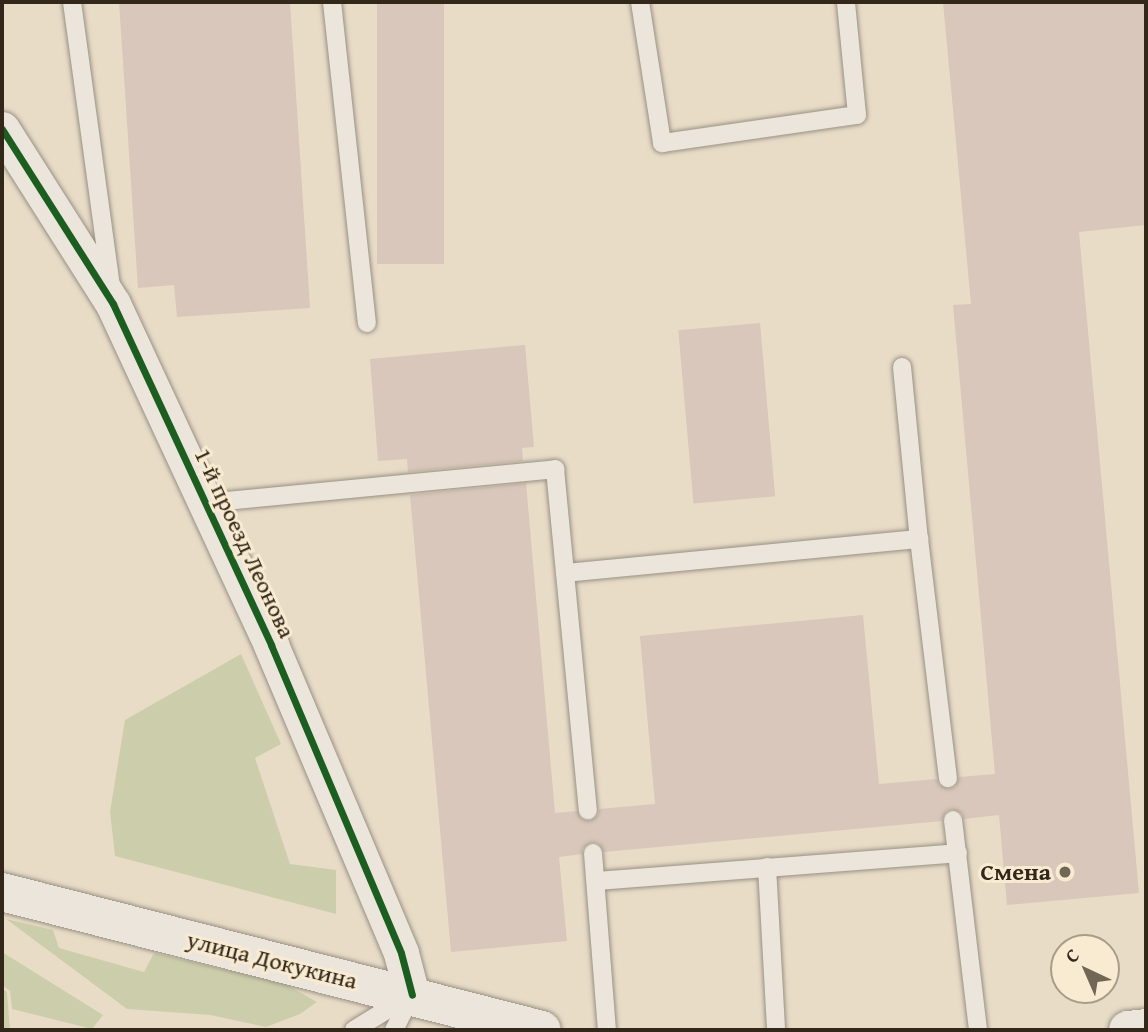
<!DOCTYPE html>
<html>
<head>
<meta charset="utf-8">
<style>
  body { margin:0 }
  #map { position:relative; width:1148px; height:1032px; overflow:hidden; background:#e8dcc7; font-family:"Gentium Book Plus",serif }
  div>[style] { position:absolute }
  .green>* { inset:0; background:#ccceab }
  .building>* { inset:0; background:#d8c7ba; transform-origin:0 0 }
  .roads { filter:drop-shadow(0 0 2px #999183) drop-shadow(0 0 2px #999183) }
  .service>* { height:18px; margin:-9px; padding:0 9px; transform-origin:9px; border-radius:9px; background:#ebe5db }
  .minor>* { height:35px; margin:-17.5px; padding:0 17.5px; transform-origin:17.5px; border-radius:17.5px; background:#ebe5db }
  .tertiary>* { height:38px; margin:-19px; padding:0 19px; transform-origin:19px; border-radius:19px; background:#ebe5db }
  .cycleway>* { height:7px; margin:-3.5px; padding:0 3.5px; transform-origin:3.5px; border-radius:3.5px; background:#1b5e20 }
  .dots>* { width:19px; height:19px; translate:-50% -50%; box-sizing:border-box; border:4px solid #f9ead2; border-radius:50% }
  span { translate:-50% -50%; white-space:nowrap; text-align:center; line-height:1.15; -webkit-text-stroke:6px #f9ead2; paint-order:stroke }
  .street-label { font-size:24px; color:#322718 }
  .poi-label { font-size:24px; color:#322718; font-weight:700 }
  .right { translate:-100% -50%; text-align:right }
  .frame { position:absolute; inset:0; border:4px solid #322718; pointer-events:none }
  .north { position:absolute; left:1050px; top:934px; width:70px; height:70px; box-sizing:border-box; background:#f9ead2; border:2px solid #a99c88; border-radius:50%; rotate:316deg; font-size:19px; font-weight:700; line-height:28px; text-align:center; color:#322718 }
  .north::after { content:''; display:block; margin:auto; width:24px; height:32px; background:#726655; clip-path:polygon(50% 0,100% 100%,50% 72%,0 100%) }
</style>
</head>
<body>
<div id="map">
  <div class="green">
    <div style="clip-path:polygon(241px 654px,281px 744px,255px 758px,290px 864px,336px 870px,336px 914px,115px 856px,110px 812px,125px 720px)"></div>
    <div style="clip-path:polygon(6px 919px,53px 930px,59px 948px,144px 972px,154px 953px,285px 984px,317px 1002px,300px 1014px,266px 1027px,210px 1015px,127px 1009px)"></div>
    <div style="clip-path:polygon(2px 952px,103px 1015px,92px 1029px,12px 1009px,10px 991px,2px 985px)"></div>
    <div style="clip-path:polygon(2px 989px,7px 992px,10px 1030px,2px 1030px)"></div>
  </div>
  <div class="building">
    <div style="clip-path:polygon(119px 2px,290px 2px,310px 308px,177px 317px,174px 285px,138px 288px)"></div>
    <div style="left:377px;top:2px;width:67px;height:262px"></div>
    <div style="clip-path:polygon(943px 2px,1146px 2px,1146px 225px,1079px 232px,1139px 893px,1007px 905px,999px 815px,964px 819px,962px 813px,952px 809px,946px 811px,942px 821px,604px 852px,598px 843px,591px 842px,583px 848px,582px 854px,559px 857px,567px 941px,451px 952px,410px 495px,526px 483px,555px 813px,577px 811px,583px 820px,590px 821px,598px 815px,599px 809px,655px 804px,640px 636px,863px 615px,879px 784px,937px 779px,939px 785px,949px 789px,955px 787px,959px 777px,995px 774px,953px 305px,971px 304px)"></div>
    <div style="left:760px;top:323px;width:174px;height:82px;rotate:85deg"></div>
    <div style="clip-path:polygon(525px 345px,534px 447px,522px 448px,523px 461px,408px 472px,407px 459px,378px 461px,370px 359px)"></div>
  </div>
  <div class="roads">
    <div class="service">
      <div style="left:72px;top:2px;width:287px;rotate:82.2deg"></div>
      <div style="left:332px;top:2px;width:323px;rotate:83.8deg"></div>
      <div style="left:640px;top:2px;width:143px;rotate:81.1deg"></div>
      <div style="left:662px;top:143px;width:197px;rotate:-8.2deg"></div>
      <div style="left:857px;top:115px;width:114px;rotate:-95.6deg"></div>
      <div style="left:902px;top:367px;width:173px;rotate:84.4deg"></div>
      <div style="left:919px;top:539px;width:241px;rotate:83.1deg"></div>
      <div style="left:205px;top:503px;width:352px;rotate:-5.5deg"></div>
      <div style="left:555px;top:469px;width:343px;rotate:84.5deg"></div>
      <div style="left:565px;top:573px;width:356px;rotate:-5.5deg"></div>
      <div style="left:953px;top:820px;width:211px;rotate:83.2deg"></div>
      <div style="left:593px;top:853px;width:178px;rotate:85.5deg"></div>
      <div style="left:767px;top:867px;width:163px;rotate:86.8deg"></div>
      <div style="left:596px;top:881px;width:363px;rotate:-4.4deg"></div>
      <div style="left:354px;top:1030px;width:61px;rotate:-31.6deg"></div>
      <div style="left:394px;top:1030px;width:39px;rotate:-63deg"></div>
    </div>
    <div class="minor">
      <div style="left:2px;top:129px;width:207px;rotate:57.6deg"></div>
      <div style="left:113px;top:304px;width:376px;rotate:65.1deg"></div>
      <div style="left:271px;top:645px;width:334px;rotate:67.1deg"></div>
      <div style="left:401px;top:953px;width:43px;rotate:75.3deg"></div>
    </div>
    <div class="tertiary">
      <div style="left:2px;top:892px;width:557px;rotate:14.34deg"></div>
      <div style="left:1128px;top:1030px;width:18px;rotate:-6deg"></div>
    </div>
  </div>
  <div class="cycleway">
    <div style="left:2px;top:129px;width:207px;rotate:57.6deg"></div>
    <div style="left:113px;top:304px;width:376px;rotate:65.1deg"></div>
    <div style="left:271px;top:645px;width:334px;rotate:67.1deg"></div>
    <div style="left:401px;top:953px;width:43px;rotate:75.3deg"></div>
  </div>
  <div class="dots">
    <div style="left:1065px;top:872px;background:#726655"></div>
  </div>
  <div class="street-label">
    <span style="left:245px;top:543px;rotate:65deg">1-й проезд Леонова</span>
    <span style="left:272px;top:960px;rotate:14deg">улица Докукина</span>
  </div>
  <div class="poi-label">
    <span class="right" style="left:1051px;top:872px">Смена</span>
  </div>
  <div class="frame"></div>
  <div class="north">С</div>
</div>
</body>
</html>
